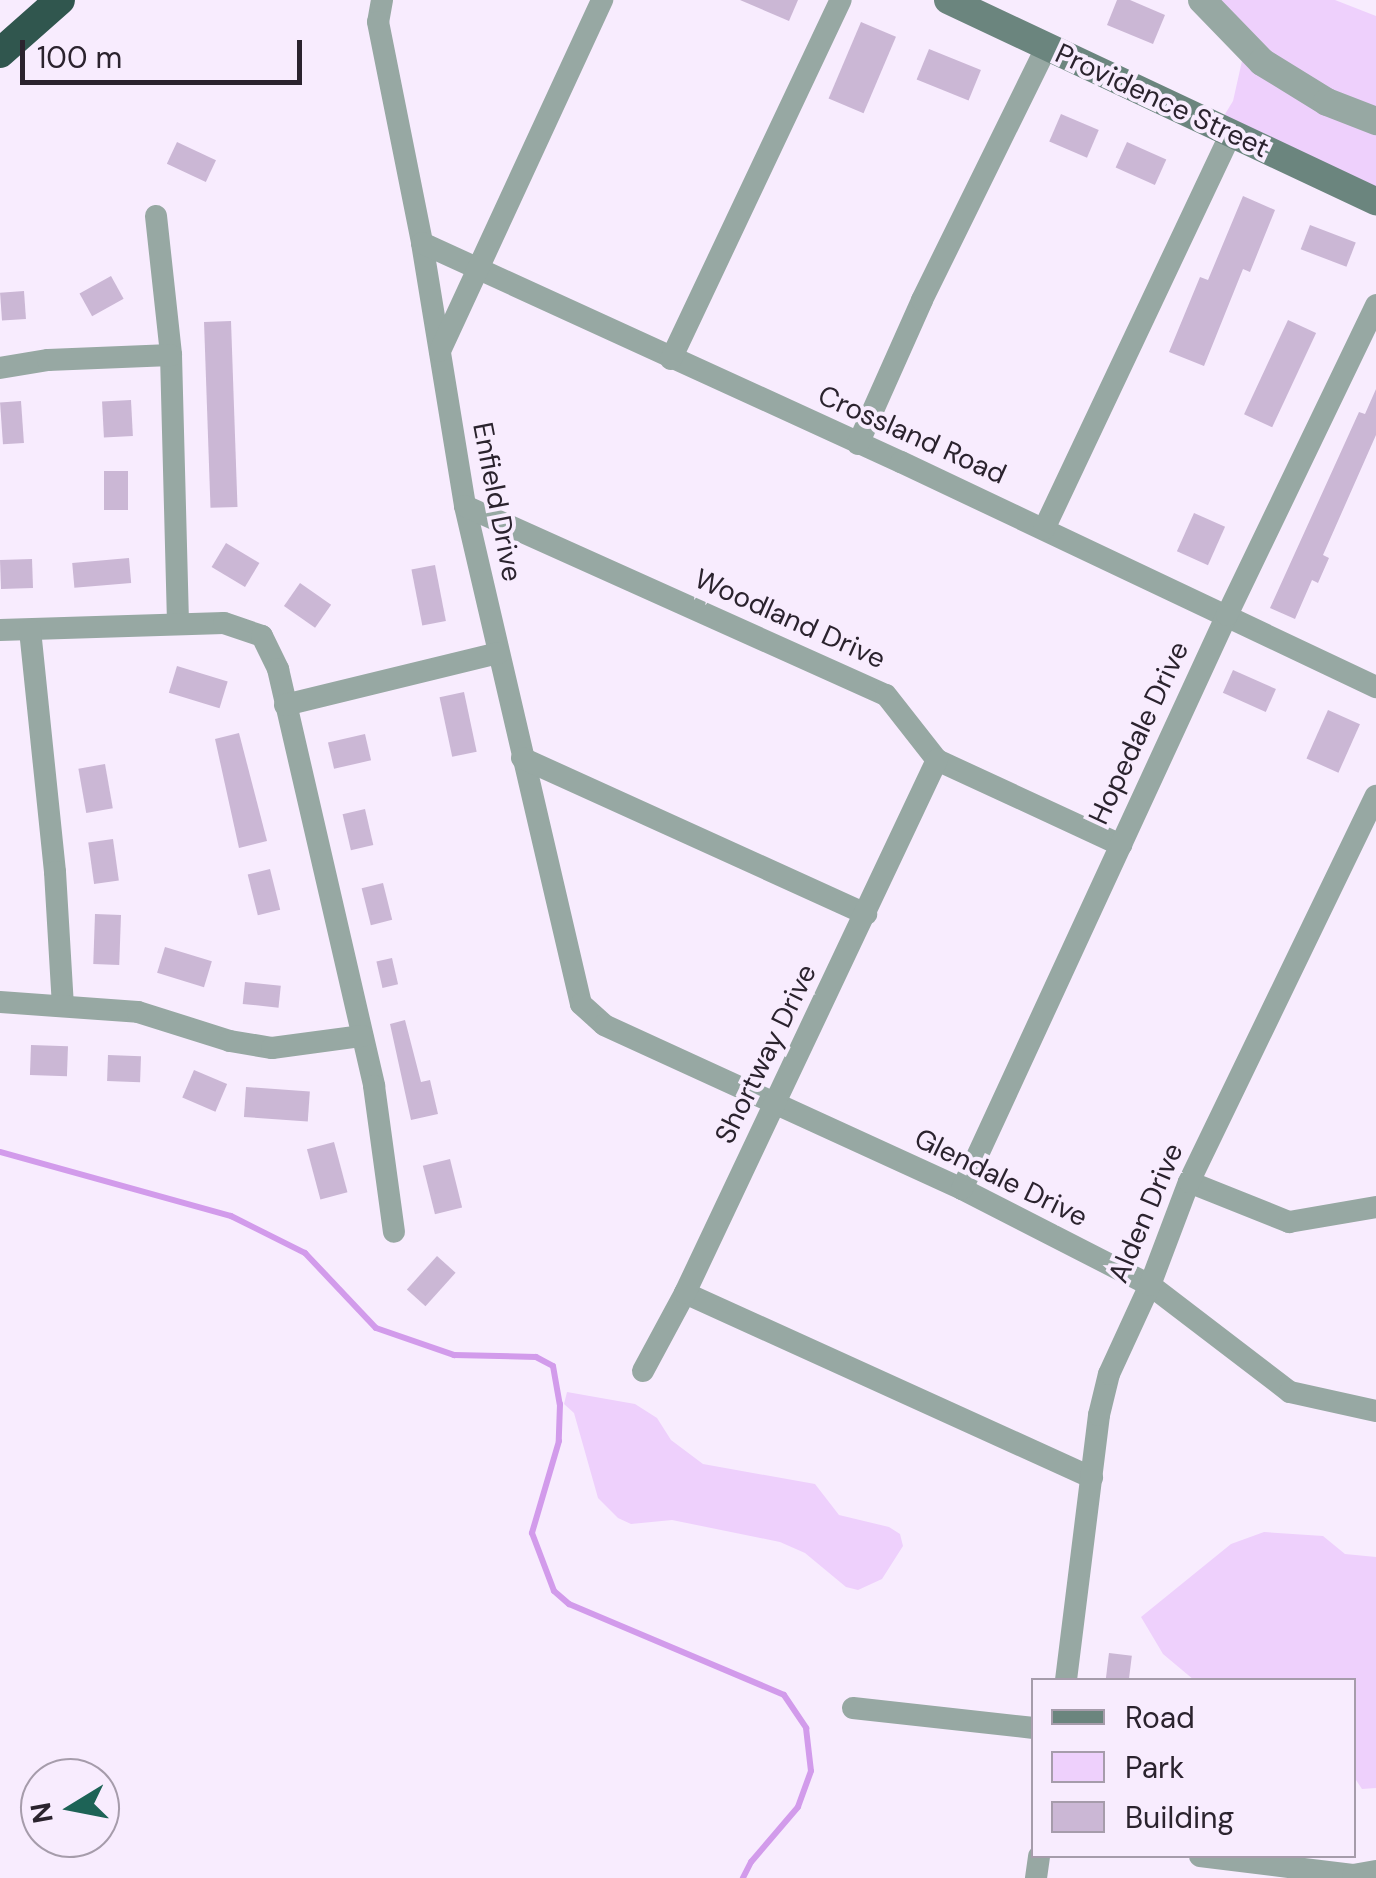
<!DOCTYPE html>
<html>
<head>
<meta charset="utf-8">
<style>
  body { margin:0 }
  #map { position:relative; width:1376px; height:1878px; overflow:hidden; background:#f8ecfe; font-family:"DM Sans",sans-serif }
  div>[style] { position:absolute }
  .green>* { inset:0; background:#eed0fc }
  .stream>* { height:6px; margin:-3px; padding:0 3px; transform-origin:3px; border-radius:3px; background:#d29beb }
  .building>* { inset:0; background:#cbb7d5; transform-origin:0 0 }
  .minor>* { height:22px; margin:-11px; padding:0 11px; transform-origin:11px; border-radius:11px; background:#97a8a3 }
  .tertiary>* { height:28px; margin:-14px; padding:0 14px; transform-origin:14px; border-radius:14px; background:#97a8a3 }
  .secondary>* { height:28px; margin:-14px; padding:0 14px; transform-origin:14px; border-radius:14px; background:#6b857e }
  .motorway>* { height:30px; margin:-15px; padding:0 15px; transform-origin:15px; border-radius:15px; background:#30564e }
  span { translate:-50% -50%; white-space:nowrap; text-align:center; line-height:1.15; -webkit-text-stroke:8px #f8ecfe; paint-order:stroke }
  .street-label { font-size:28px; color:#2b232e }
  .legend { position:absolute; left:1031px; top:1678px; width:325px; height:180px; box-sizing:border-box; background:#f8ecfe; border:2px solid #a69cab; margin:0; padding:12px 18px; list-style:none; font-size:30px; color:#2b232e }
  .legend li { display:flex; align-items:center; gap:20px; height:50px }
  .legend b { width:50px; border:2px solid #a69cab }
  .north { position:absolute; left:20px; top:1758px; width:100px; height:100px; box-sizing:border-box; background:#f8ecfe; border:2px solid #a69cab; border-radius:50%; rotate:260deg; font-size:28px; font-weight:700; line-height:40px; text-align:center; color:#2b232e }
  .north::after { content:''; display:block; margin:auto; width:35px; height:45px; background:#1d6356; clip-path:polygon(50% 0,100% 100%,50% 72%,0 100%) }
  .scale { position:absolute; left:20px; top:40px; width:282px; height:45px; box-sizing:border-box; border:5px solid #2b232e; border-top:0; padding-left:12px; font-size:30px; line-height:35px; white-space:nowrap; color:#2b232e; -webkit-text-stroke:8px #f8ecfe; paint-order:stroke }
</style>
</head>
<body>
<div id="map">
  <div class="green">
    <div style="clip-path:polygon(1201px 0,1335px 0,1376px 16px,1376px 201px,1219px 124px,1233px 101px,1242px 61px,1233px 41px)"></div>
    <div style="clip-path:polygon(567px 1392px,635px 1404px,657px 1418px,671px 1440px,703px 1464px,815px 1484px,839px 1515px,889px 1527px,900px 1534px,903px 1546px,882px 1579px,858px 1590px,846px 1587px,805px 1553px,780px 1542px,672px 1520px,631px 1524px,618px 1518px,598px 1498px,574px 1413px,564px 1404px)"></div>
    <div style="clip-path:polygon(1264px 1532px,1323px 1536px,1345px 1554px,1376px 1557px,1376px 1788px,1362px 1789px,1354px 1777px,1354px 1680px,1194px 1680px,1163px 1654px,1141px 1617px,1231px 1544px)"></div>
  </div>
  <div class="stream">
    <div style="left:0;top:1152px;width:240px;rotate:15.5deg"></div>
    <div style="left:231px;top:1216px;width:83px;rotate:26.6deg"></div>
    <div style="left:305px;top:1253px;width:103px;rotate:46.6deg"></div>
    <div style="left:376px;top:1328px;width:83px;rotate:19.1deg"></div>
    <div style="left:454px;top:1355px;width:82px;rotate:1.4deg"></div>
    <div style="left:536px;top:1357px;width:19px;rotate:28deg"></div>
    <div style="left:553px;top:1366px;width:39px;rotate:80deg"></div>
    <div style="left:560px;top:1404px;width:37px;rotate:92deg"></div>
    <div style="left:559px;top:1441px;width:96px;rotate:106.4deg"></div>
    <div style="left:532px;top:1533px;width:62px;rotate:69.2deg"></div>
    <div style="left:554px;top:1591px;width:20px;rotate:41deg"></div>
    <div style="left:569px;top:1604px;width:233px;rotate:22.9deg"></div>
    <div style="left:784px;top:1695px;width:40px;rotate:56deg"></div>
    <div style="left:806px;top:1728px;width:43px;rotate:83.4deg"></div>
    <div style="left:811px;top:1771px;width:38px;rotate:110deg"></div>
    <div style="left:798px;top:1807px;width:72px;rotate:130.5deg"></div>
    <div style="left:751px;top:1862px;width:18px;rotate:117deg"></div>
  </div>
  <div class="building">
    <div style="clip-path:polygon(740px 0,798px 0,789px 21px)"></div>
    <div style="clip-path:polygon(1117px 0,1130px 0,1165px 15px,1153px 44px,1107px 25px)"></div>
    <div style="left:861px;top:22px;width:38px;height:83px;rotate:23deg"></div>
    <div style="left:929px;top:49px;width:56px;height:33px;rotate:22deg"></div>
    <div style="left:1061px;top:114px;width:41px;height:30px;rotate:23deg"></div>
    <div style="left:177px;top:142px;width:43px;height:24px;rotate:25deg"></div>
    <div style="left:1127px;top:142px;width:43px;height:28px;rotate:24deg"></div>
    <div style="clip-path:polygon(1243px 196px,1275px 210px,1250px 272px,1243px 269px,1204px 366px,1169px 352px,1200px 277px,1208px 280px)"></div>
    <div style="left:1310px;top:225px;width:49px;height:26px;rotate:21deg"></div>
    <div style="left:111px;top:276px;width:26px;height:36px;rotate:61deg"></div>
    <div style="left:24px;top:291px;width:28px;height:24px;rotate:86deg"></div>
    <div style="left:1288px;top:320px;width:31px;height:104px;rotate:25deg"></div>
    <div style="left:231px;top:321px;width:186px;height:27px;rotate:88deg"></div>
    <div style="clip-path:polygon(1376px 389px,1376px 435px,1323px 555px,1329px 558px,1318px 583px,1312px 580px,1295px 619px,1270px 608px,1359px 412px,1365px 414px)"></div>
    <div style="left:131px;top:400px;width:36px;height:29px;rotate:87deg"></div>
    <div style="left:21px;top:401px;width:42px;height:21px;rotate:86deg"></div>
    <div style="left:104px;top:471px;width:24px;height:39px"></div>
    <div style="left:1194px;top:513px;width:34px;height:42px;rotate:24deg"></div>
    <div style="left:226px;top:543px;width:39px;height:28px;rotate:31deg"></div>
    <div style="left:129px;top:558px;width:25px;height:57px;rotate:85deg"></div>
    <div style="left:32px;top:559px;width:29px;height:32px;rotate:88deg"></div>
    <div style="left:435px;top:565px;width:57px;height:24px;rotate:79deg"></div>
    <div style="left:300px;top:583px;width:38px;height:28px;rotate:35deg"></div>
    <div style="left:177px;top:666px;width:53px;height:28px;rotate:17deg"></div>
    <div style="left:1233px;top:670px;width:47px;height:25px;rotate:24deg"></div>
    <div style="left:464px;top:692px;width:61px;height:25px;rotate:78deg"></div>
    <div style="left:1328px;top:710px;width:35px;height:53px;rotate:24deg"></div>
    <div style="clip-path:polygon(239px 733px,267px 841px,239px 848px,215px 739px)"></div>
    <div style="left:365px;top:734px;width:27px;height:38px;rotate:77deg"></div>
    <div style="left:105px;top:764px;width:45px;height:27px;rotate:80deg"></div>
    <div style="left:365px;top:809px;width:37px;height:23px;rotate:77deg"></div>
    <div style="left:113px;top:839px;width:42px;height:25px;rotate:82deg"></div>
    <div style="left:270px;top:869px;width:42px;height:23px;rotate:76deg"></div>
    <div style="left:383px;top:883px;width:38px;height:22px;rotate:76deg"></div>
    <div style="left:95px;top:914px;width:26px;height:50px;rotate:2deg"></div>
    <div style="left:165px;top:947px;width:49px;height:27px;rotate:17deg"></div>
    <div style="left:392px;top:958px;width:27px;height:16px;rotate:77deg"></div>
    <div style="left:245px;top:982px;width:36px;height:22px;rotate:6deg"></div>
    <div style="clip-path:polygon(405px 1020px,421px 1082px,430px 1080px,438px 1114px,411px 1120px,390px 1024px)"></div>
    <div style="left:31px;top:1045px;width:37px;height:30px;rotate:2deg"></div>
    <div style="left:108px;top:1055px;width:33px;height:26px;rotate:2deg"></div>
    <div style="left:194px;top:1070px;width:36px;height:30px;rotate:23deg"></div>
    <div style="left:246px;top:1087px;width:64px;height:30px;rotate:4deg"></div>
    <div style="left:334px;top:1142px;width:52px;height:28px;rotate:75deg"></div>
    <div style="left:450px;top:1159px;width:50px;height:28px;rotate:76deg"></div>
    <div style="left:437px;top:1256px;width:25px;height:45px;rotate:42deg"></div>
    <div style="left:1109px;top:1653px;width:23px;height:27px;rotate:7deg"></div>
  </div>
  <div class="minor">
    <div style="left:382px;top:0;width:22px;rotate:100deg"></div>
    <div style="left:378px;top:22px;width:225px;rotate:78.7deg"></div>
    <div style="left:422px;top:243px;width:266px;rotate:80.7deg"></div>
    <div style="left:465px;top:506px;width:511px;rotate:76.89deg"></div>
    <div style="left:581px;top:1004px;width:31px;rotate:42deg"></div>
    <div style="left:604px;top:1025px;width:394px;rotate:24.6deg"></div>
    <div style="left:962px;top:1189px;width:211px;rotate:27.1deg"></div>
    <div style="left:1150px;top:1285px;width:176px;rotate:37.4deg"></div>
    <div style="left:1290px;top:1392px;width:88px;rotate:12.5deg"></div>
    <div style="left:156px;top:216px;width:140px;rotate:83.8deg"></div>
    <div style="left:171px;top:355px;width:269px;rotate:88.5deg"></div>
    <div style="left:422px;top:243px;width:527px;rotate:24.57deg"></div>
    <div style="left:901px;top:462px;width:526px;rotate:25.35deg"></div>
    <div style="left:440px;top:351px;width:387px;rotate:-65.2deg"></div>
    <div style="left:671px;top:359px;width:397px;rotate:-64.7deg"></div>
    <div style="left:0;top:368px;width:49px;rotate:-9.5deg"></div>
    <div style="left:48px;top:360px;width:123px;rotate:-2.3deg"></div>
    <div style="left:858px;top:444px;width:158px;rotate:-66deg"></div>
    <div style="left:922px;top:300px;width:283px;rotate:-63.8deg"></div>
    <div style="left:465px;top:506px;width:461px;rotate:24.2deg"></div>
    <div style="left:886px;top:695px;width:83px;rotate:51.9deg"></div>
    <div style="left:937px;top:760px;width:203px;rotate:24.8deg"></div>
    <div style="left:1044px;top:529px;width:438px;rotate:-64.7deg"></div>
    <div style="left:0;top:630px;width:224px;rotate:-1.8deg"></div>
    <div style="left:224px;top:623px;width:40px;rotate:18.9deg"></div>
    <div style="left:262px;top:636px;width:37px;rotate:64deg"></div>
    <div style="left:278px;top:669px;width:428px;rotate:77deg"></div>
    <div style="left:374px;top:1086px;width:147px;rotate:82.2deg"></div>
    <div style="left:30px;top:630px;width:243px;rotate:84.1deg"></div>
    <div style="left:55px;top:872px;width:133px;rotate:86.6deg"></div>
    <div style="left:285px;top:705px;width:219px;rotate:-13.7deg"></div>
    <div style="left:522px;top:758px;width:378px;rotate:24.4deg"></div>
    <div style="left:0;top:1002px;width:138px;rotate:4.1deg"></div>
    <div style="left:138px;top:1012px;width:96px;rotate:17.5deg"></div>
    <div style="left:230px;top:1041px;width:43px;rotate:9.5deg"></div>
    <div style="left:272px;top:1048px;width:91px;rotate:-7.6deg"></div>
    <div style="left:1189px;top:1182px;width:108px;rotate:21.8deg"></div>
    <div style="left:1289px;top:1222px;width:88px;rotate:-9.8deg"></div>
    <div style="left:962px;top:1189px;width:632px;rotate:-65.22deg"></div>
    <div style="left:1227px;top:615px;width:344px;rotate:-64.3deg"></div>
    <div style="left:685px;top:1293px;width:447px;rotate:24.4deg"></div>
    <div style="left:643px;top:1371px;width:89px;rotate:-61.7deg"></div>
    <div style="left:685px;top:1293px;width:590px;rotate:-64.7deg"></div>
    <div style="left:1066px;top:1680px;width:267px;rotate:-82.9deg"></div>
    <div style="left:1099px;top:1415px;width:42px;rotate:-76.3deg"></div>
    <div style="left:1109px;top:1374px;width:98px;rotate:-65.3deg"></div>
    <div style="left:1150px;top:1285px;width:110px;rotate:-69.3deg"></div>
    <div style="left:1189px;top:1182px;width:429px;rotate:-64.2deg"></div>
    <div style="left:853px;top:1708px;width:182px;rotate:6.3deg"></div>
    <div style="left:1200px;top:1856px;width:154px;rotate:7.1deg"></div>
    <div style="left:1353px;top:1875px;width:23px;rotate:-10deg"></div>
    <div style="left:1036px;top:1878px;width:22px;rotate:-82deg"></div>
  </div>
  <div class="tertiary">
    <div style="left:1202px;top:0;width:86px;rotate:45.9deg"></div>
    <div style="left:1262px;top:62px;width:76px;rotate:31.6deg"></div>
    <div style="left:1327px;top:102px;width:53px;rotate:21.2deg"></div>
  </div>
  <div class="secondary">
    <div style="left:948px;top:0;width:473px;rotate:25.2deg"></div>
  </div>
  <div class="motorway">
    <div style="left:0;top:53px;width:80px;rotate:-41.5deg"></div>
  </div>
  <div class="street-label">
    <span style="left:1162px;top:101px;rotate:25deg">Providence Street</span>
    <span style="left:912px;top:435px;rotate:24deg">Crossland Road</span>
    <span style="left:497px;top:502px;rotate:79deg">Enfield Drive</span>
    <span style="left:790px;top:619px;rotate:24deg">Woodland Drive</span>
    <span style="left:1139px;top:733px;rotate:-65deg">Hopedale Drive</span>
    <span style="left:766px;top:1054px;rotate:-64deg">Shortway Drive</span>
    <span style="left:1001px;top:1178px;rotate:26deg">Glendale Drive</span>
    <span style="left:1146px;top:1213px;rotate:-67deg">Alden Drive</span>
  </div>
  <ul class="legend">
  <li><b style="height:12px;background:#6b857e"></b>Road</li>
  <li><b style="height:28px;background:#eed0fc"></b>Park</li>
  <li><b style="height:28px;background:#cbb7d5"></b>Building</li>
  </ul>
  <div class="north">N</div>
  <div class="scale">100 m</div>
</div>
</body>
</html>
